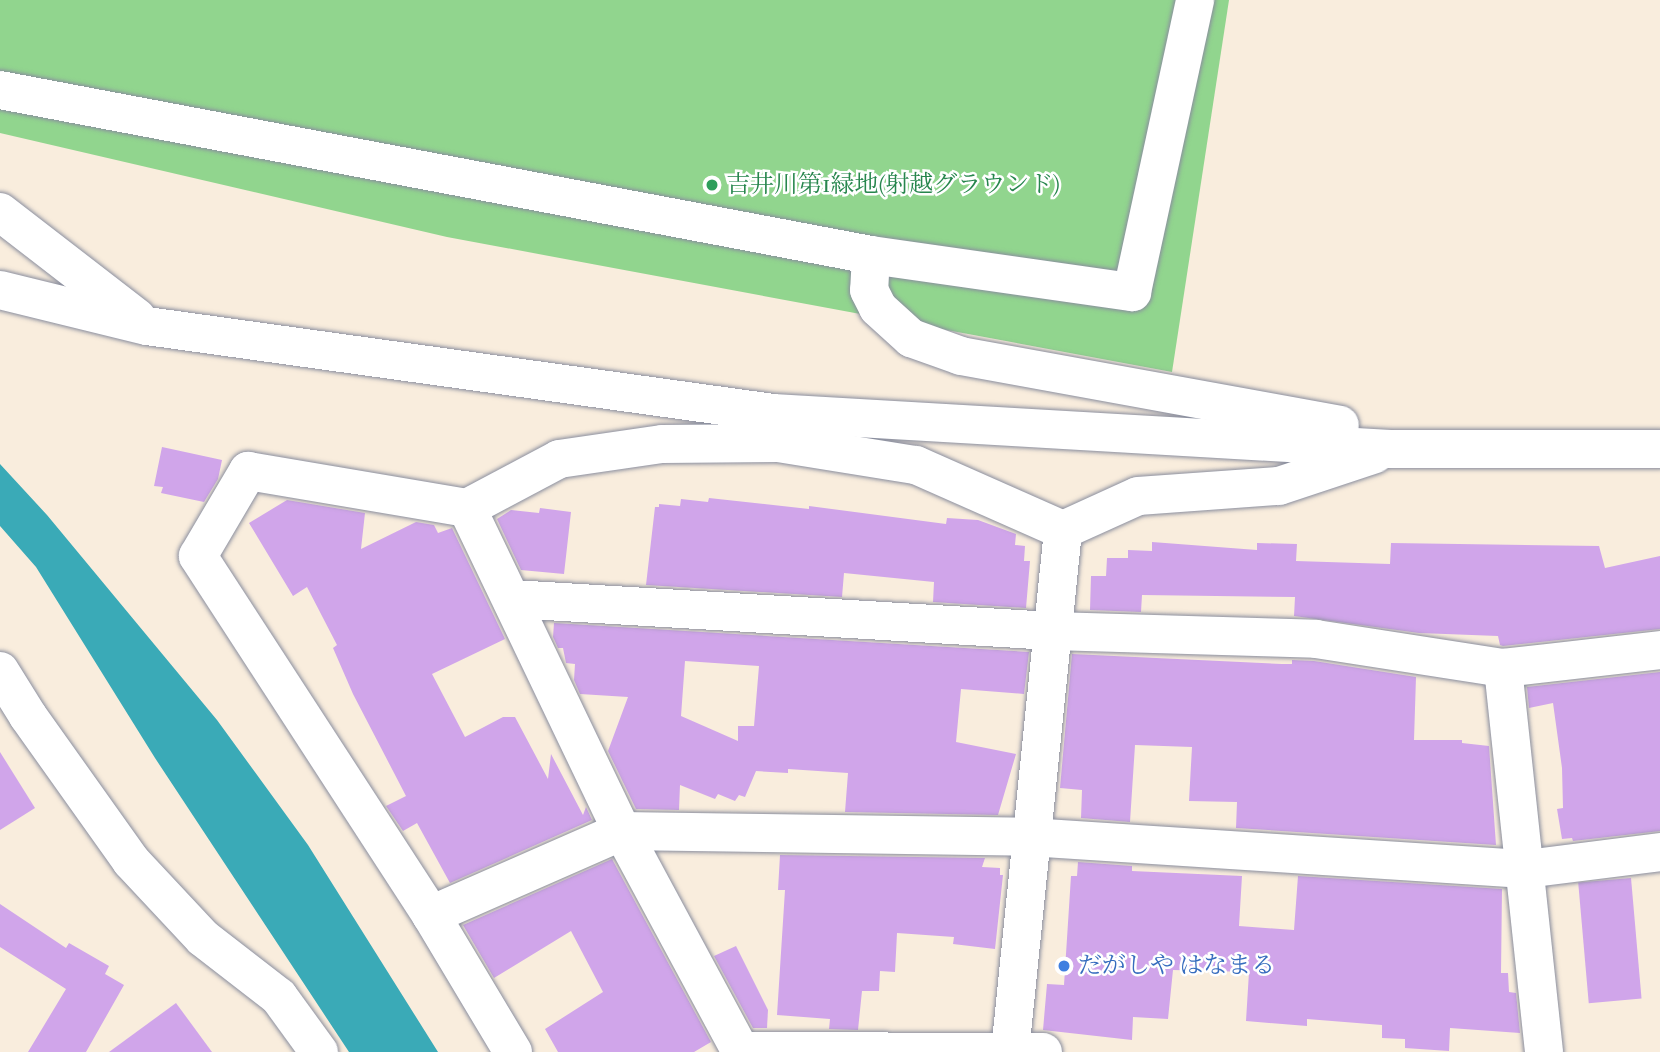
<!DOCTYPE html>
<html>
<head>
<meta charset="utf-8">
<style>
  body { margin:0 }
  #map { position:relative; width:1660px; height:1052px; overflow:hidden; background:#f9eddd; font-family:"IM FELL French Canon","Noto Serif JP",serif }
  div>[style] { position:absolute }
  .green>* { inset:0; background:#91d58e }
  .water>* { inset:0; background:#3aaab7 }
  .building>* { inset:0; background:#d0a5ea; transform-origin:0 0 }
  .roads { filter:drop-shadow(0 0 2px #8a8e9e) drop-shadow(0 0 2px #8a8e9e) }
  .minor>* { height:38px; margin:-19px; padding:0 19px; transform-origin:19px; border-radius:19px; background:#fff }
  .dots>* { width:19px; height:19px; translate:-50% -50%; box-sizing:border-box; border:4px solid #fff; border-radius:50% }
  span { translate:-50% -50%; white-space:nowrap; text-align:center; line-height:1.15; -webkit-text-stroke:5px #fff; paint-order:stroke }
  .leisure-label { font-size:24px; color:#27864d }
  .left { translate:0 -50%; text-align:left }
  .shop-label { font-size:24px; color:#366cbe }
</style>
</head>
<body>
<div id="map">
  <div class="green">
    <div style="clip-path:polygon(0 0,1229px 0,1172px 372px,447px 237px,0 133px)"></div>
  </div>
  <div class="water">
    <div style="clip-path:polygon(0 464px,47px 515px,217px 720px,308px 845px,438px 1052px,349px 1052px,155px 758px,36px 567px,0 526px)"></div>
  </div>
  <div class="building">
    <div style="clip-path:polygon(162px 447px,222px 460px,218px 479px,204px 502px,161px 493px,163px 487px,154px 486px)"></div>
    <div style="clip-path:polygon(709px 498px,809px 509px,809px 506px,946px 524px,947px 518px,978px 520px,1016px 534px,1015px 545px,1025px 546px,1024px 561px,1030px 561px,1026px 608px,933px 602px,934px 582px,844px 573px,842px 597px,646px 585px,655px 507px,659px 507px,659px 504px,680px 506px,681px 499px,708px 502px)"></div>
    <div style="clip-path:polygon(287px 500px,365px 513px,361px 549px,416px 522px,434px 525px,438px 533px,452px 528px,505px 639px,432px 674px,465px 737px,503px 717px,515px 717px,548px 779px,551px 754px,583px 815px,586px 807px,592px 820px,450px 883px,417px 823px,403px 831px,386px 806px,406px 796px,353px 694px,333px 648px,337px 645px,307px 587px,293px 596px,249px 523px)"></div>
    <div style="clip-path:polygon(540px 508px,571px 512px,564px 574px,521px 570px,497px 519px,511px 510px,539px 513px)"></div>
    <div style="clip-path:polygon(1152px 542px,1257px 550px,1257px 543px,1297px 544px,1296px 561px,1390px 564px,1391px 543px,1599px 546px,1605px 568px,1660px 556px,1660px 629px,1503px 646px,1500px 645px,1498px 636px,1419px 633px,1294px 616px,1295px 597px,1142px 595px,1141px 612px,1090px 610px,1091px 576px,1106px 576px,1107px 558px,1128px 558px,1128px 550px,1152px 551px)"></div>
    <div style="clip-path:polygon(evenodd,554px 623px,1029px 652px,1024px 694px,961px 689px,956px 742px,1016px 754px,998px 815px,845px 812px,848px 773px,788px 769px,788px 773px,756px 771px,745px 797px,739px 795px,735px 801px,718px 794px,715px 799px,680px 785px,679px 810px,636px 809px,608px 751px,628px 697px,580px 694px,574px 680px,575px 664px,566px 663px,563px 648px,558px 648px,553px 637px,554px 623px,685px 661px,759px 666px,754px 726px,738px 726px,738px 741px,681px 716px,685px 661px)"></div>
    <div style="clip-path:polygon(1072px 654px,1282px 664px,1292px 664px,1292px 660px,1314px 661px,1416px 677px,1414px 740px,1462px 740px,1462px 743px,1489px 746px,1496px 845px,1236px 828px,1237px 802px,1189px 801px,1192px 747px,1135px 745px,1130px 822px,1081px 818px,1082px 790px,1060px 788px)"></div>
    <div style="clip-path:polygon(1660px 672px,1660px 831px,1573px 841px,1572px 838px,1562px 839px,1557px 809px,1563px 808px,1562px 768px,1553px 703px,1529px 708px,1527px 687px)"></div>
    <div style="clip-path:polygon(0 752px,35px 808px,0 830px)"></div>
    <div style="clip-path:polygon(780px 855px,985px 858px,982px 867px,1000px 868px,1000px 875px,1003px 875px,995px 949px,953px 944px,954px 937px,897px 933px,895px 972px,880px 971px,879px 991px,862px 991px,858px 1030px,829px 1029px,830px 1019px,777px 1015px,785px 890px,778px 890px)"></div>
    <div style="clip-path:polygon(612px 859px,711px 1042px,694px 1052px,558px 1052px,545px 1029px,603px 992px,571px 931px,494px 978px,463px 925px)"></div>
    <div style="clip-path:polygon(1078px 862px,1132px 866px,1132px 871px,1242px 876px,1239px 926px,1294px 930px,1298px 876px,1502px 889px,1501px 973px,1508px 973px,1509px 992px,1516px 993px,1520px 1033px,1450px 1028px,1449px 1051px,1405px 1048px,1405px 1039px,1382px 1038px,1382px 1025px,1307px 1019px,1307px 1026px,1246px 1021px,1249px 972px,1173px 970px,1168px 1019px,1133px 1017px,1132px 1040px,1043px 1030px,1047px 984px,1064px 985px,1071px 876px,1077px 876px)"></div>
    <div style="left:1631px;top:878px;width:121px;height:53px;rotate:85deg"></div>
    <div style="clip-path:polygon(0 904px,66px 948px,69px 943px,109px 966px,105px 974px,124px 985px,86px 1052px,28px 1052px,66px 989px,0 947px)"></div>
    <div style="clip-path:polygon(736px 946px,768px 1010px,767px 1028px,753px 1028px,714px 956px)"></div>
    <div style="clip-path:polygon(176px 1003px,212px 1052px,109px 1052px)"></div>
  </div>
  <div class="roads">
    <div class="minor">
      <div style="left:0;top:90px;width:886px;rotate:10.73deg"></div>
      <div style="left:871px;top:255px;width:264px;rotate:8.1deg"></div>
      <div style="left:1132px;top:292px;width:299px;rotate:-77.8deg"></div>
      <div style="left:0;top:212px;width:173px;rotate:37.7deg"></div>
      <div style="left:871px;top:255px;width:35px;rotate:93deg"></div>
      <div style="left:869px;top:290px;width:20px;rotate:63deg"></div>
      <div style="left:878px;top:308px;width:45px;rotate:42.3deg"></div>
      <div style="left:911px;top:338px;width:53px;rotate:19.8deg"></div>
      <div style="left:961px;top:356px;width:385px;rotate:10.3deg"></div>
      <div style="left:0;top:290px;width:151px;rotate:13.8deg"></div>
      <div style="left:147px;top:326px;width:632px;rotate:7.91deg"></div>
      <div style="left:773px;top:413px;width:618px;rotate:3.34deg"></div>
      <div style="left:1390px;top:449px;width:270px"></div>
      <div style="left:467px;top:508px;width:358px;rotate:64.4deg"></div>
      <div style="left:622px;top:831px;width:251px;rotate:61.7deg"></div>
      <div style="left:512px;top:599px;width:541px;rotate:3.39deg"></div>
      <div style="left:1052px;top:631px;width:264px;rotate:1.7deg"></div>
      <div style="left:1316px;top:639px;width:189px;rotate:8.8deg"></div>
      <div style="left:1503px;top:668px;width:158px;rotate:-6.5deg"></div>
      <div style="left:1503px;top:668px;width:386px;rotate:83.9deg"></div>
      <div style="left:0;top:671px;width:53px;rotate:58.1deg"></div>
      <div style="left:28px;top:716px;width:178px;rotate:54.6deg"></div>
      <div style="left:131px;top:861px;width:105px;rotate:46.9deg"></div>
      <div style="left:203px;top:938px;width:96px;rotate:37.8deg"></div>
      <div style="left:279px;top:997px;width:68px;rotate:54deg"></div>
      <div style="left:431px;top:915px;width:209px;rotate:-23.7deg"></div>
      <div style="left:622px;top:831px;width:407px;rotate:0.8deg"></div>
      <div style="left:1029px;top:837px;width:498px;rotate:3.7deg"></div>
      <div style="left:1526px;top:869px;width:135px;rotate:-7.2deg"></div>
      <div style="left:741px;top:1051px;width:302px;rotate:0.2deg"></div>
      <div style="left:513px;top:1052px;width:160px;rotate:-120.9deg"></div>
      <div style="left:431px;top:915px;width:428px;rotate:-123deg"></div>
      <div style="left:198px;top:556px;width:99px;rotate:-59.5deg"></div>
      <div style="left:248px;top:471px;width:222px;rotate:9.6deg"></div>
      <div style="left:467px;top:508px;width:104px;rotate:-28deg"></div>
      <div style="left:559px;top:459px;width:104px;rotate:-8.3deg"></div>
      <div style="left:662px;top:444px;width:116px;rotate:-0.5deg"></div>
      <div style="left:778px;top:443px;width:140px;rotate:9.1deg"></div>
      <div style="left:916px;top:465px;width:161px;rotate:23.9deg"></div>
      <div style="left:1010px;top:1052px;width:525px;rotate:-84.2deg"></div>
      <div style="left:1063px;top:530px;width:82px;rotate:-24.4deg"></div>
      <div style="left:1138px;top:496px;width:141px;rotate:-4.1deg"></div>
      <div style="left:1279px;top:486px;width:101px;rotate:-18.4deg"></div>
    </div>
  </div>
  <div class="dots">
    <div style="left:712px;top:185px;background:#2e9e5b"></div>
    <div style="left:1064px;top:966px;background:#3f7fe0"></div>
  </div>
  <div class="leisure-label">
    <span class="left" style="left:726px;top:185px">吉井川第1緑地(射越グラウンド)</span>
  </div>
  <div class="shop-label">
    <span class="left" style="left:1078px;top:966px">だがしや はなまる</span>
  </div>
</div>
</body>
</html>
